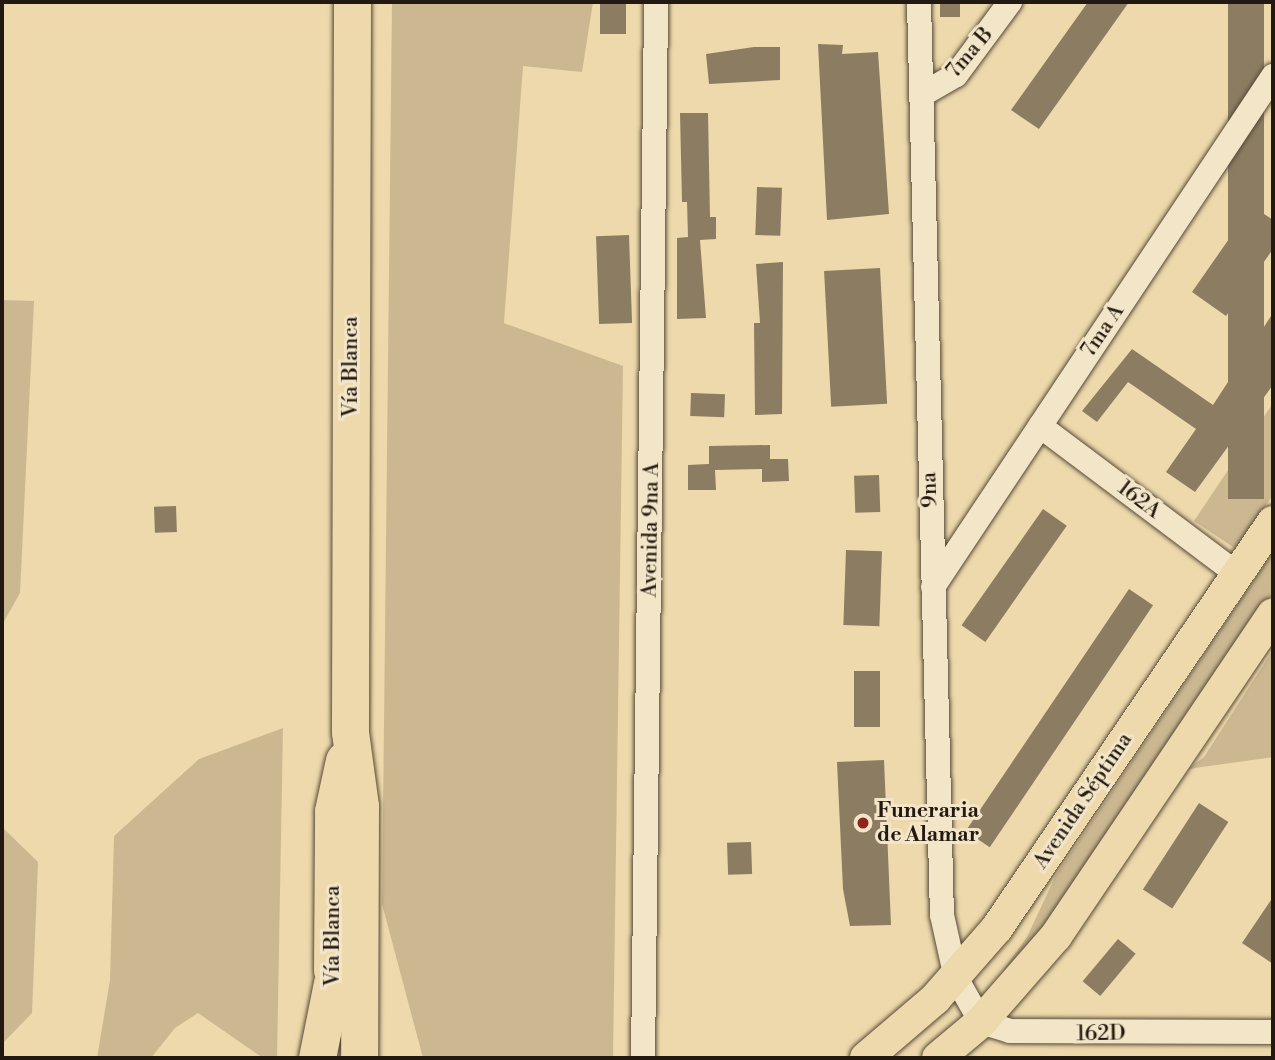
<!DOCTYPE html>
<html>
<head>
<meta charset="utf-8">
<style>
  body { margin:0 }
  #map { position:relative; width:1275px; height:1060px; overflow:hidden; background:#edd9ab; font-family:"Libre Bodoni",serif }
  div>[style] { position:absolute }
  .green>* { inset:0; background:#cbb891 }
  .building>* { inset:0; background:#8c7d62; transform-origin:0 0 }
  .roads { filter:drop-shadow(0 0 2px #564939) drop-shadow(0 0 2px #564939) }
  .minor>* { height:24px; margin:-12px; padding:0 12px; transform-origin:12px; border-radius:12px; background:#f3e6c8 }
  .major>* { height:32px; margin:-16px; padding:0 16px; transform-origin:16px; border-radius:16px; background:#edd9ab }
  .highway>* { height:37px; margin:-18.5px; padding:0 18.5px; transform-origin:18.5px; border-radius:18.5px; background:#edd9ab }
  .dots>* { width:19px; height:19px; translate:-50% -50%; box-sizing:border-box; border:4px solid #f3e6c8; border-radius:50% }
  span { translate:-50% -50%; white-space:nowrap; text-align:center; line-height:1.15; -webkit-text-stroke:6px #f3e6c8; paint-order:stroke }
  .street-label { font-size:21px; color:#231913 }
  .poi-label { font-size:21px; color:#231913; font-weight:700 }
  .left { translate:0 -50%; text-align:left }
  .frame { position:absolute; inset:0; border:4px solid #231913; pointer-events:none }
</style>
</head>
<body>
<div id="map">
  <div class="green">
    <div style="clip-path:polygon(392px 2px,593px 2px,582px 72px,523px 66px,504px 323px,623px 366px,613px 1058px,423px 1058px,382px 904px)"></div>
    <div style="clip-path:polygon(2px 300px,34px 301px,20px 593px,2px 625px)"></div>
    <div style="clip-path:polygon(1273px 403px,1273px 495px,1236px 549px,1194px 521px)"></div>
    <div style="clip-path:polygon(1273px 552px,1273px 593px,1094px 859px,1010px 972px,1004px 969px,1027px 937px,1056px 875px)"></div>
    <div style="clip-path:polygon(1273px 650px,1273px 757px,1188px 769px,1204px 757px)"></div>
    <div style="clip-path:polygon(283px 728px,277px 1058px,263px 1058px,198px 1013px,175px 1028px,151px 1058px,97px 1058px,110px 980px,114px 836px,199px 759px)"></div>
    <div style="clip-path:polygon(2px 827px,38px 862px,32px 1013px,2px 1044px)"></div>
  </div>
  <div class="building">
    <div style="left:600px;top:2px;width:26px;height:32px"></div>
    <div style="left:940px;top:2px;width:20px;height:15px"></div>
    <div style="clip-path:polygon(1088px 2px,1129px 2px,1039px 129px,1011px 110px)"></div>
    <div style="left:1228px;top:2px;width:36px;height:497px"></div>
    <div style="clip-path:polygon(818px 44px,843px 45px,842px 54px,878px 52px,889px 214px,827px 220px)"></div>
    <div style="clip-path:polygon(754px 47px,780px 47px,780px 80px,709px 84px,706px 54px)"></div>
    <div style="clip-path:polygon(680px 113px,708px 113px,710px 217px,716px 217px,716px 239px,700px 240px,706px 318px,677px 319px,677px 238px,688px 237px,687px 202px,682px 202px)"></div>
    <div style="left:757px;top:187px;width:25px;height:48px;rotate:2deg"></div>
    <div style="clip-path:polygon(1252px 206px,1273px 220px,1273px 249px,1226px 316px,1192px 292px)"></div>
    <div style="left:629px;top:235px;width:88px;height:33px;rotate:88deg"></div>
    <div style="clip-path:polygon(783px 262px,782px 414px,755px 415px,754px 323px,760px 323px,756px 264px)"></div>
    <div style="left:880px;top:268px;width:136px;height:56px;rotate:87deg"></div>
    <div style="clip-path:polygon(1273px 313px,1273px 385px,1195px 492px,1166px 472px,1196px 429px,1128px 382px,1097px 422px,1082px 411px,1132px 349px,1213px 405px)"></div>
    <div style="left:691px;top:393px;width:34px;height:23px;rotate:2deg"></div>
    <div style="clip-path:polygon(770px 445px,770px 459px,788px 459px,789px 481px,762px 482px,762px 469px,715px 470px,716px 490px,688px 490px,688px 465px,709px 464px,709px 446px)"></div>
    <div style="left:879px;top:475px;width:37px;height:25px;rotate:88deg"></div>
    <div style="left:176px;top:506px;width:26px;height:22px;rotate:88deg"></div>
    <div style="left:1043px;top:509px;width:29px;height:142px;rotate:35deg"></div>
    <div style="left:846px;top:550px;width:36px;height:75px;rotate:2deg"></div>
    <div style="left:1129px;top:589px;width:29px;height:292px;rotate:34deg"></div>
    <div style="left:854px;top:671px;width:26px;height:56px"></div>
    <div style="clip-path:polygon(884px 760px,891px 925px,850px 926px,843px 889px,837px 762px)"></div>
    <div style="left:1199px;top:803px;width:35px;height:103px;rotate:33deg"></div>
    <div style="left:751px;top:842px;width:32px;height:24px;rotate:88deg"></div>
    <div style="clip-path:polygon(1273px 897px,1273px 964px,1242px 943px)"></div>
    <div style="left:1118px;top:939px;width:23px;height:55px;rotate:40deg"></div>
  </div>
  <div class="roads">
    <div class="minor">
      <div style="left:919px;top:2px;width:913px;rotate:88.56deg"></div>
      <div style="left:942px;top:915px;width:65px;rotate:77.5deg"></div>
      <div style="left:956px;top:978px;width:51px;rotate:60.4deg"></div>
      <div style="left:981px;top:1022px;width:30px;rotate:17deg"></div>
      <div style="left:1010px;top:1031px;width:263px;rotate:0.2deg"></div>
      <div style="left:923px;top:94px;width:38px;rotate:-30deg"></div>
      <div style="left:956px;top:75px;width:91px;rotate:-53.5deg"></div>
      <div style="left:1040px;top:426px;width:246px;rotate:36.9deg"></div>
      <div style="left:933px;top:587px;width:614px;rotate:-56.36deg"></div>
      <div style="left:643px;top:1058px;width:1056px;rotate:-89.29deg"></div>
    </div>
    <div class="major">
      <div style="left:866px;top:1058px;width:91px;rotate:-40.5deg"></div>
      <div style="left:935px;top:999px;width:94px;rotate:-48.9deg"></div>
      <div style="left:997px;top:928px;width:491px;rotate:-55.8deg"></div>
      <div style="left:938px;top:1058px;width:56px;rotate:-39.9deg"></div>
      <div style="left:981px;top:1022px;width:114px;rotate:-48.9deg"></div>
      <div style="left:1056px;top:936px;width:388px;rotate:-56deg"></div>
    </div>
    <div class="highway">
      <div style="left:352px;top:2px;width:730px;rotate:90.16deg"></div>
      <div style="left:350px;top:732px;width:75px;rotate:82.3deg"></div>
      <div style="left:360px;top:806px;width:252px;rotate:90.2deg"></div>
      <div style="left:332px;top:970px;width:159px;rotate:-89.6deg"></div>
      <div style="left:333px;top:811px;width:52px;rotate:-77.8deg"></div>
      <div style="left:317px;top:1058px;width:76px;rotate:-78.7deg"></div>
    </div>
  </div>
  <div class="dots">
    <div style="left:863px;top:823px;background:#8f2418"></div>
  </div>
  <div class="street-label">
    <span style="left:970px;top:53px;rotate:-50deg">7ma B</span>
    <span style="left:1103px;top:331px;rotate:-56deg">7ma A</span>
    <span style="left:351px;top:367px;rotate:-90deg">Vía Blanca</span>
    <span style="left:930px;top:490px;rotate:-92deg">9na</span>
    <span style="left:1139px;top:500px;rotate:37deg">162A</span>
    <span style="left:651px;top:530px;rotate:-89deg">Avenida 9na A</span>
    <span style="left:1083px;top:801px;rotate:-56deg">Avenida Séptima</span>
    <span style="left:333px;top:936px;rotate:-90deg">Vía Blanca</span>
    <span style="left:1101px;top:1034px;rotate:-1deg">162D</span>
  </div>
  <div class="poi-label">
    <span class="left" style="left:877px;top:823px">Funeraria<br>de Alamar</span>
  </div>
  <div class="frame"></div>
</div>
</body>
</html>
